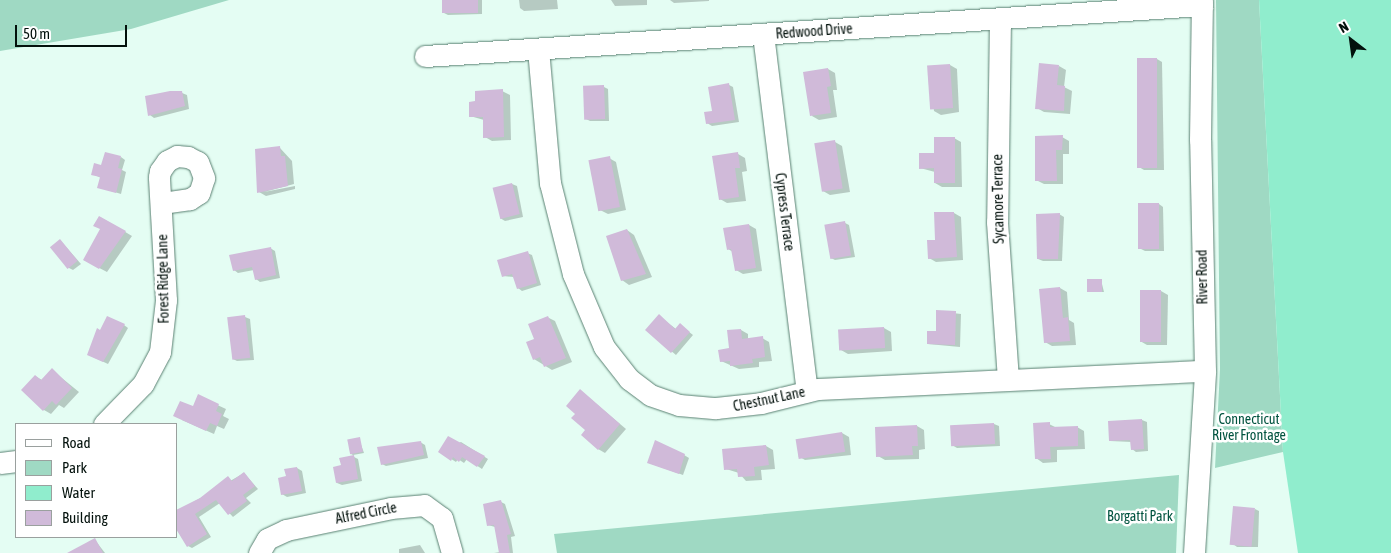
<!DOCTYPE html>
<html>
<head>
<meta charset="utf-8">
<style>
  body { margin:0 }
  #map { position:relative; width:1391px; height:553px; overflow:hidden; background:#e4fdf3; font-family:"Asap Condensed",sans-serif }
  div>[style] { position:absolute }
  .green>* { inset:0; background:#9fd9c3 }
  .water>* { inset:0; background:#90edcd }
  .shadow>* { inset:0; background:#0003 }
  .building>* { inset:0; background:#d0bad9; transform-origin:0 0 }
  .roads { filter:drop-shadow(0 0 1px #5a8172) drop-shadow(0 0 1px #5a8172) }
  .minor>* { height:21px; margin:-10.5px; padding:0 10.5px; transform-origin:10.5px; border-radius:10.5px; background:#fff }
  span { translate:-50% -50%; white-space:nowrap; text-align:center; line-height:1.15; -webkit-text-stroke:5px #fff; paint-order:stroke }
  .street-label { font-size:14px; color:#03110c }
  .park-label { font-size:14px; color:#00533f }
  .legend { position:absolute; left:15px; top:423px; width:162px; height:115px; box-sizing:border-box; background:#fff; border:1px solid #9aa09e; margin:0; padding:6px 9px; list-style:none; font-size:15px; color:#03110c }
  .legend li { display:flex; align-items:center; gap:10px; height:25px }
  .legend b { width:25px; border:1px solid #9aa09e }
  .north { position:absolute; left:1326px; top:15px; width:50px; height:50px; -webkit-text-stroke:4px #fff; paint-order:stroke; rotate:330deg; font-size:14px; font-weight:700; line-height:20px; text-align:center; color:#03110c }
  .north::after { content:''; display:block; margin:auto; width:18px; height:22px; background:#03110c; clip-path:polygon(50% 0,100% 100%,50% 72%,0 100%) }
  .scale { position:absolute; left:15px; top:25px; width:112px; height:22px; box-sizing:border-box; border:2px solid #03110c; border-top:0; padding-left:6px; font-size:15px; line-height:18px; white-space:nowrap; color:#03110c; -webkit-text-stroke:4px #fff; paint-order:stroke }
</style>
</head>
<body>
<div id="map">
  <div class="green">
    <div style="clip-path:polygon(0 0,229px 0,131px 29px,0 51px)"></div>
    <div style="clip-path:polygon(1216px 0,1259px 0,1283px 452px,1215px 468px,1220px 369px)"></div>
    <div style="clip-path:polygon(1179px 475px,1176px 553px,557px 553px,554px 534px)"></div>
  </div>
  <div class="water">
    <div style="clip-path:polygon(1259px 0,1391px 0,1391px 553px,1298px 553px,1283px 452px)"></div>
  </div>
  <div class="shadow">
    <div style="clip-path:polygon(443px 0,482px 0,482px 14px,448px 15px,444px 13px)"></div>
    <div style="clip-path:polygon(519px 0,557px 0,558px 9px,524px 11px,520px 8px)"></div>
    <div style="clip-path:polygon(611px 0,647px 0,647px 5px,615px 6px)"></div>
    <div style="clip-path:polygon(670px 0,709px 0,709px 1px,674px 3px)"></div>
    <div style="clip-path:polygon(1157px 59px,1162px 62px,1164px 170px,1144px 170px,1139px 167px,1138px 60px)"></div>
    <div style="clip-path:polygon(950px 65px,957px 69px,959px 112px,941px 115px,934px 111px,929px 68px)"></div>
    <div style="clip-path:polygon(1059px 66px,1066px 70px,1064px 87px,1072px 91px,1070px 114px,1044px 112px,1037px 108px)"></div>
    <div style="clip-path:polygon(828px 69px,835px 73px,837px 90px,833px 90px,837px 117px,819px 120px,812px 116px)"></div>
    <div style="clip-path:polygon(729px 85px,733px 87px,739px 122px,712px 126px,707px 123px)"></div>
    <div style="clip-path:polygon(604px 87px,608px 89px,609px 121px,590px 121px,586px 119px)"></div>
    <div style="clip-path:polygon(502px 91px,510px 95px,511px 140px,492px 141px,485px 137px,484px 120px,470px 116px)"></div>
    <div style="clip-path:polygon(182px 93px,187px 95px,189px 109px,154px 118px,150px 115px)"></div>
    <div style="clip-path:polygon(1062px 137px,1069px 141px,1069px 154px,1063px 154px,1063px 184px,1044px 184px,1036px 180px)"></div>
    <div style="clip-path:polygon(954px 138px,961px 142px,962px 187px,942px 187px,935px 183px,935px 172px,920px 168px)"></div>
    <div style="clip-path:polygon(835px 142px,842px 146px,850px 192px,830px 195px,823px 191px)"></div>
    <div style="clip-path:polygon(280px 148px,292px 161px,294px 184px,264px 192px,295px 186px,295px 189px,266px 196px,259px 192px)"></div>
    <div style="clip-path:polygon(738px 154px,745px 158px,747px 171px,742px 172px,746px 201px,727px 203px,720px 199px)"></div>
    <div style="clip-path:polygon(121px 157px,125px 160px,122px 170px,126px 172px,121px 194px,98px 187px,101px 178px,93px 174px)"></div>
    <div style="clip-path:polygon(609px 158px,616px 162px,626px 210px,608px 214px,600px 210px)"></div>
    <div style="clip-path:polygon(512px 184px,517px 186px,523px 217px,505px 221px,500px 218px)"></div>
    <div style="clip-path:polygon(1159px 204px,1163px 207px,1164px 251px,1145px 251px,1141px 249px)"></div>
    <div style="clip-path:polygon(954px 213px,961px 217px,963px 260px,936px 262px,929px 258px,936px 241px,935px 214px)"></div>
    <div style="clip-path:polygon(1059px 214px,1064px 217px,1062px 261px,1043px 261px,1038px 259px)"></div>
    <div style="clip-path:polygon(100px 217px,132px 236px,107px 272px,84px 260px,101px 229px)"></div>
    <div style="clip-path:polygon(845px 223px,849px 225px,855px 257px,835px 260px,831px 258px)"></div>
    <div style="clip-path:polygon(749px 225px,756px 229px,762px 271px,743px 274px,736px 270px,733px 252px,728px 249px)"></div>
    <div style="clip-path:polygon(627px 230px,634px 235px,652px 277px,629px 285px,622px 280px)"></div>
    <div style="clip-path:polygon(60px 240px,81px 264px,73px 270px,69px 268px)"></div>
    <div style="clip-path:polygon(270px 248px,275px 251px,280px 278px,260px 282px,256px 279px,254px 270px,238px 273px,234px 270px)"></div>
    <div style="clip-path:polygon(527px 253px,532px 255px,541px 285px,522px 291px,518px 288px,514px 277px,503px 276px)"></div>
    <div style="clip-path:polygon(1101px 280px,1104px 292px,1089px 292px)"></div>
    <div style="clip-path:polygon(1060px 288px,1067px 292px,1069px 320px,1074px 323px,1076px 345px,1052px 346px,1045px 342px)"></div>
    <div style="clip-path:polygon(1161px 291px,1168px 295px,1167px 345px,1147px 345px,1140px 341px)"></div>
    <div style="clip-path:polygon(937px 311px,961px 314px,960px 347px,928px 344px,937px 332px)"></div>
    <div style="clip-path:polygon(245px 317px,250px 319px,254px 360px,237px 361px,233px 359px)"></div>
    <div style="clip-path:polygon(547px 317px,555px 321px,572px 362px,552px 370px,534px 359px,536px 339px)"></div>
    <div style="clip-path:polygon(663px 319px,676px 329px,684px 328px,693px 335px,676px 355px,646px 330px)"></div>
    <div style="clip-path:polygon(124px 325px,128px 328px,108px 364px,93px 357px,101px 331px)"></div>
    <div style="clip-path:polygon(884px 328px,891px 332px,892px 351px,848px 354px,841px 350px)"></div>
    <div style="clip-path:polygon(741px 330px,748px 334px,748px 339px,762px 338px,769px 342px,772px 361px,759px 362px,759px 367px,739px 369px,721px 361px)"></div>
    <div style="clip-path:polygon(52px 370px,79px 392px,64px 408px,59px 405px,51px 414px,44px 410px,35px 376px,42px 380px)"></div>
    <div style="clip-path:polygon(581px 391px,626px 429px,605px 453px,598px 449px,577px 414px)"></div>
    <div style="clip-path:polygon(198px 396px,226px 409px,223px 416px,229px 419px,224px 429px,217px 426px,214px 434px,182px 420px,193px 408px)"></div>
    <div style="clip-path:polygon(1142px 420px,1147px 422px,1148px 451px,1136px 452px,1132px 449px,1132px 442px,1110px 441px,1109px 422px)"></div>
    <div style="clip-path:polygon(994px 424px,999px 426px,1000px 446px,957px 448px,952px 445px,951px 426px)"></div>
    <div style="clip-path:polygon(1049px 424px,1057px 428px,1077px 427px,1084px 431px,1085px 449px,1057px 450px,1057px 462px,1043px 463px,1036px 458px)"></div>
    <div style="clip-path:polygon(917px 426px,924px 430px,925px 449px,919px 450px,919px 459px,885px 460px,878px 456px,876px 428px)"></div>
    <div style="clip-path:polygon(842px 433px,849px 437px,851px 455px,805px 460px,798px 456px)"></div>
    <div style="clip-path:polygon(359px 439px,364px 453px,353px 455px,351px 454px)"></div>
    <div style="clip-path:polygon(420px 442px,425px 445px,428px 458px,386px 466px,382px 464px)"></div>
    <div style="clip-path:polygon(461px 442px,488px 459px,482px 469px,467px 459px,464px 463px,458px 459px,456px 462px,440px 452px)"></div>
    <div style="clip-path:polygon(766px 446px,773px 450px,775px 469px,761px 470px,762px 480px,746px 481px,739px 473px,726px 469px,724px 450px)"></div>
    <div style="clip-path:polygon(684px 455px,689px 458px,683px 475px,649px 463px)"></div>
    <div style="clip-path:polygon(354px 457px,358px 459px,362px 481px,342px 485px,337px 483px,342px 466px)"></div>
    <div style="clip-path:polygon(297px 468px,302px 471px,306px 493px,287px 497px,282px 494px)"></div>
    <div style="clip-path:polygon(244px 473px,258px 489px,246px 498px,251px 503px,233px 517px,220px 503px,199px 517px,211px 537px,192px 548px,188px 546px,176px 512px)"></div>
    <div style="clip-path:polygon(501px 502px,505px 504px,515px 536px,511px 537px,513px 553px,494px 553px,500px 552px,495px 527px,488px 525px)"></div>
    <div style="clip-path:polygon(1255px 509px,1259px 511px,1258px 547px,1237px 547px,1233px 544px)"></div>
    <div style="clip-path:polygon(95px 540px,105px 553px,77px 553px)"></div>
    <div style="clip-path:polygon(420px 545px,425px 553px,399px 553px,399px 549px)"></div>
  </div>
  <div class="building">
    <div style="left:442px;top:0;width:36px;height:13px"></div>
    <div style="left:1137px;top:58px;width:20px;height:110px"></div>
    <div style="clip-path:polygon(1039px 63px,1059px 65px,1057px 85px,1065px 86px,1064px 111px,1035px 109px)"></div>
    <div style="left:950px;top:64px;width:44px;height:23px;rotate:86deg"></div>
    <div style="clip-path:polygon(828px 68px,831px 86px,827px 87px,831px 113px,810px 116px,803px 72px)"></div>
    <div style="clip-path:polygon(729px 83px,735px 120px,706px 124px,704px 112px,712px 111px,708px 87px)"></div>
    <div style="left:604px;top:85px;width:34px;height:21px;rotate:88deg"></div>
    <div style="clip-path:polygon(503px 89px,504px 137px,483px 138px,483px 117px,469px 117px,469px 102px,475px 101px,475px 91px)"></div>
    <div style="clip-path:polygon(170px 91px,182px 91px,185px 106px,148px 116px,145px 96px)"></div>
    <div style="clip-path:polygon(1063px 135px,1062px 150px,1056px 150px,1057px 181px,1035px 181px,1035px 136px)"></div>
    <div style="clip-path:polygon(934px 137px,955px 137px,955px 183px,934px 183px,934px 168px,919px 169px,919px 153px,934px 153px)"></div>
    <div style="left:835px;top:140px;width:49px;height:21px;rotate:81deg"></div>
    <div style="clip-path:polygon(280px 146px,281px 156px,285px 156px,288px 186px,257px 193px,255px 149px)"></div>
    <div style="clip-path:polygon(105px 152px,121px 156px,118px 168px,122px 169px,116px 193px,97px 188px,100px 177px,91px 175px,94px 163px,101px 165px)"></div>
    <div style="clip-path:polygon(738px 152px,740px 168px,735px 168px,739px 197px,719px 200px,712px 156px)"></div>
    <div style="left:610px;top:156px;width:52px;height:22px;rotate:79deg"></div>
    <div style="left:512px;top:183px;width:32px;height:20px;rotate:76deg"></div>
    <div style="left:1138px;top:203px;width:21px;height:46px"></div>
    <div style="clip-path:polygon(934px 212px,954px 212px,957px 257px,928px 259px,927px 240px,935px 240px)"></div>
    <div style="clip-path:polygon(1060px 213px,1058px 259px,1037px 259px,1036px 214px)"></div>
    <div style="clip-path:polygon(99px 216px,126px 231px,99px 269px,83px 260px,100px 229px,93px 226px)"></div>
    <div style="left:845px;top:221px;width:35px;height:21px;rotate:80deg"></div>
    <div style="clip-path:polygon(749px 224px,756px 268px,735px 271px,731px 249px,727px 250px,723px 228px)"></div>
    <div style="clip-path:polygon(627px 229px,646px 274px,621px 281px,606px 236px)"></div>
    <div style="left:60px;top:239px;width:28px;height:13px;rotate:51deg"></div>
    <div style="clip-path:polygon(271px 247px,276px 275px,255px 280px,252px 267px,233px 271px,229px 255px)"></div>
    <div style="clip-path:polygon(528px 251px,537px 283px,517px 289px,512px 274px,502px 277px,497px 260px)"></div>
    <div style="left:1102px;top:279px;width:13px;height:15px;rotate:90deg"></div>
    <div style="clip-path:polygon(1060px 287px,1063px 318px,1068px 317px,1070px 341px,1044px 343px,1039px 289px)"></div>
    <div style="left:1140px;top:290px;width:21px;height:52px"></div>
    <div style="clip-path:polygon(936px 310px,956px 311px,955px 345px,927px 344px,927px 331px,936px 331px)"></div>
    <div style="clip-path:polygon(659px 314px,675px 329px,680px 323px,690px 332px,671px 353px,645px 330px)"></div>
    <div style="left:245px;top:315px;width:43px;height:18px;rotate:83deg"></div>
    <div style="clip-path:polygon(107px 316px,125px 324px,103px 362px,87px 355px,97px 328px,100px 330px)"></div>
    <div style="clip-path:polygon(548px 316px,566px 358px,544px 367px,540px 357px,533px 360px,526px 342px,534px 339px,528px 324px)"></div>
    <div style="left:884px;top:327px;width:21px;height:46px;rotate:87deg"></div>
    <div style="clip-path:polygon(741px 329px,742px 339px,763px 336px,765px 357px,752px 359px,753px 363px,730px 366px,730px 361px,720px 362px,718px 350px,729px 348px,727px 330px)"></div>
    <div style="clip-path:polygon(52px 368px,72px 388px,56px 405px,52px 401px,43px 411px,21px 390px,35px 375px,41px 380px)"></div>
    <div style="clip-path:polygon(580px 389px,620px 424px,598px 450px,581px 435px,585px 430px,571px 418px,575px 414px,566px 406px)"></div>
    <div style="clip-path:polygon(198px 394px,219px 404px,216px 411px,222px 414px,217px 426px,210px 423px,206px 431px,173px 416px,180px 401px,193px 406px)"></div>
    <div style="clip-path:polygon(1142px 419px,1144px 449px,1131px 450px,1130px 440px,1109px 441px,1108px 421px)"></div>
    <div style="clip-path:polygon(1050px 422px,1050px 427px,1078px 426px,1078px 446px,1050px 447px,1051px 459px,1035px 459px,1033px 423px)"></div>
    <div style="left:994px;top:423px;width:21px;height:44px;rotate:87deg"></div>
    <div style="clip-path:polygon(917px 425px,918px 446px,912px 446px,913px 455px,876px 457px,875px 427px)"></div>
    <div style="left:842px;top:432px;width:20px;height:47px;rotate:81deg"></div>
    <div style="clip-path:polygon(448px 436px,485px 456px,477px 467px,462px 457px,459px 462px,453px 457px,451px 461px,438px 452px)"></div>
    <div style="left:360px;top:437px;width:15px;height:13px;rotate:79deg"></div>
    <div style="clip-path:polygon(655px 440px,685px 454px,679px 474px,647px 463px)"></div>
    <div style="clip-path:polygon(421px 441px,424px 455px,381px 465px,377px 447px)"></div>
    <div style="clip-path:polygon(766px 445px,769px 465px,754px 467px,755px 476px,738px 477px,737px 469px,724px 470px,722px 449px)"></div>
    <div style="clip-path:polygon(354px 455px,358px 479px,336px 483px,333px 467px,341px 465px,339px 458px)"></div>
    <div style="clip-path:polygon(297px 467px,302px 491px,281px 495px,278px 478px,286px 476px,284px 469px)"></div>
    <div style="clip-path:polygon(244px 472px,255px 486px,243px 495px,247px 501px,228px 515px,216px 500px,195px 514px,207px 534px,187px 547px,176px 529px,176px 510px,200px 498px,228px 476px,232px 481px)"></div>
    <div style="clip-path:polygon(501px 500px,511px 534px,507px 535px,510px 553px,499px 553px,494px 525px,487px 526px,483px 504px)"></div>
    <div style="left:1233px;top:506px;width:22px;height:39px;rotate:5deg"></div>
    <div style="clip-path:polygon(95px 538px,103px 553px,67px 553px)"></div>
  </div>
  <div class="roads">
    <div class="minor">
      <div style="left:1000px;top:18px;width:204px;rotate:90.8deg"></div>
      <div style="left:997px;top:222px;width:156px;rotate:86deg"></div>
      <div style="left:763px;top:34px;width:360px;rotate:83deg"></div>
      <div style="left:538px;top:49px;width:135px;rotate:84.9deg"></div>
      <div style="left:550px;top:183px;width:94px;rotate:75.8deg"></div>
      <div style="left:573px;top:274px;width:79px;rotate:67deg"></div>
      <div style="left:604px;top:347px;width:41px;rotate:52deg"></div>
      <div style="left:629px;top:379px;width:26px;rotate:37deg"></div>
      <div style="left:650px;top:395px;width:31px;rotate:19deg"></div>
      <div style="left:679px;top:405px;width:37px;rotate:5deg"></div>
      <div style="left:716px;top:408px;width:45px;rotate:-6.3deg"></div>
      <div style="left:761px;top:403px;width:59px;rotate:-13.8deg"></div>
      <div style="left:818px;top:389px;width:387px;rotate:-2.7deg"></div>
      <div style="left:425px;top:56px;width:779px;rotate:-3.76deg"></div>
      <div style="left:104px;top:424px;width:56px;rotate:-45.7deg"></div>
      <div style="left:143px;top:384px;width:36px;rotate:-62deg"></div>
      <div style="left:160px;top:352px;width:52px;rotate:-83.4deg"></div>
      <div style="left:166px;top:300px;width:123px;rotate:-93.3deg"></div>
      <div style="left:159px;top:177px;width:6px;rotate:-81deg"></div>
      <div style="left:160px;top:171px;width:12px;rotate:-55deg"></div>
      <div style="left:167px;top:161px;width:11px;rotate:-27deg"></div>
      <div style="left:177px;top:156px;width:11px;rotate:5deg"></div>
      <div style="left:188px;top:157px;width:11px;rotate:27deg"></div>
      <div style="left:198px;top:162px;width:17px;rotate:69deg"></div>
      <div style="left:204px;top:178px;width:16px;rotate:108deg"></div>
      <div style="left:199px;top:193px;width:11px;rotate:146deg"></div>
      <div style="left:190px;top:199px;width:29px;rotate:172deg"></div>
      <div style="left:0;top:463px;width:16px;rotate:-7deg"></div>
      <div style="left:259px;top:553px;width:16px;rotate:-60deg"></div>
      <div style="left:267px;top:539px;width:21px;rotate:-25deg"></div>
      <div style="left:286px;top:530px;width:107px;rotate:-11.8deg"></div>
      <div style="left:391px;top:508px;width:33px;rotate:-5deg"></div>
      <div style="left:424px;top:505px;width:22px;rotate:36deg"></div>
      <div style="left:442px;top:518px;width:36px;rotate:74deg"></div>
      <div style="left:1194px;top:553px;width:182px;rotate:-86.5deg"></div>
      <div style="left:1205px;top:371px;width:231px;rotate:-91.2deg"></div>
      <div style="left:1200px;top:140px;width:140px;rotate:-89.2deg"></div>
    </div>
  </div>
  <div class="street-label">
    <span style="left:814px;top:31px;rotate:-4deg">Redwood Drive</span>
    <span style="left:998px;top:199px;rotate:-91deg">Sycamore Terrace</span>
    <span style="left:785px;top:212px;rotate:83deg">Cypress Terrace</span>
    <span style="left:1202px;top:277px;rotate:-91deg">River Road</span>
    <span style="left:163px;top:279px;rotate:-91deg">Forest Ridge Lane</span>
    <span style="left:769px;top:399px;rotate:-12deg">Chestnut Lane</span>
    <span style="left:366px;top:513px;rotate:-11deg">Alfred Circle</span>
  </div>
  <div class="park-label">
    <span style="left:1249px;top:427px">Connecticut<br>River Frontage</span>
    <span style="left:1140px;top:516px">Borgatti Park</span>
  </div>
  <ul class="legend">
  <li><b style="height:6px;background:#fff"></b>Road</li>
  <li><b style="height:14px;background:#9fd9c3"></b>Park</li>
  <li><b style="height:14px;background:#90edcd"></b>Water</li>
  <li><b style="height:14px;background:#d0bad9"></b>Building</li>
  </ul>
  <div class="north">N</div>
  <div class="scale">50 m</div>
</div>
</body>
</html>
